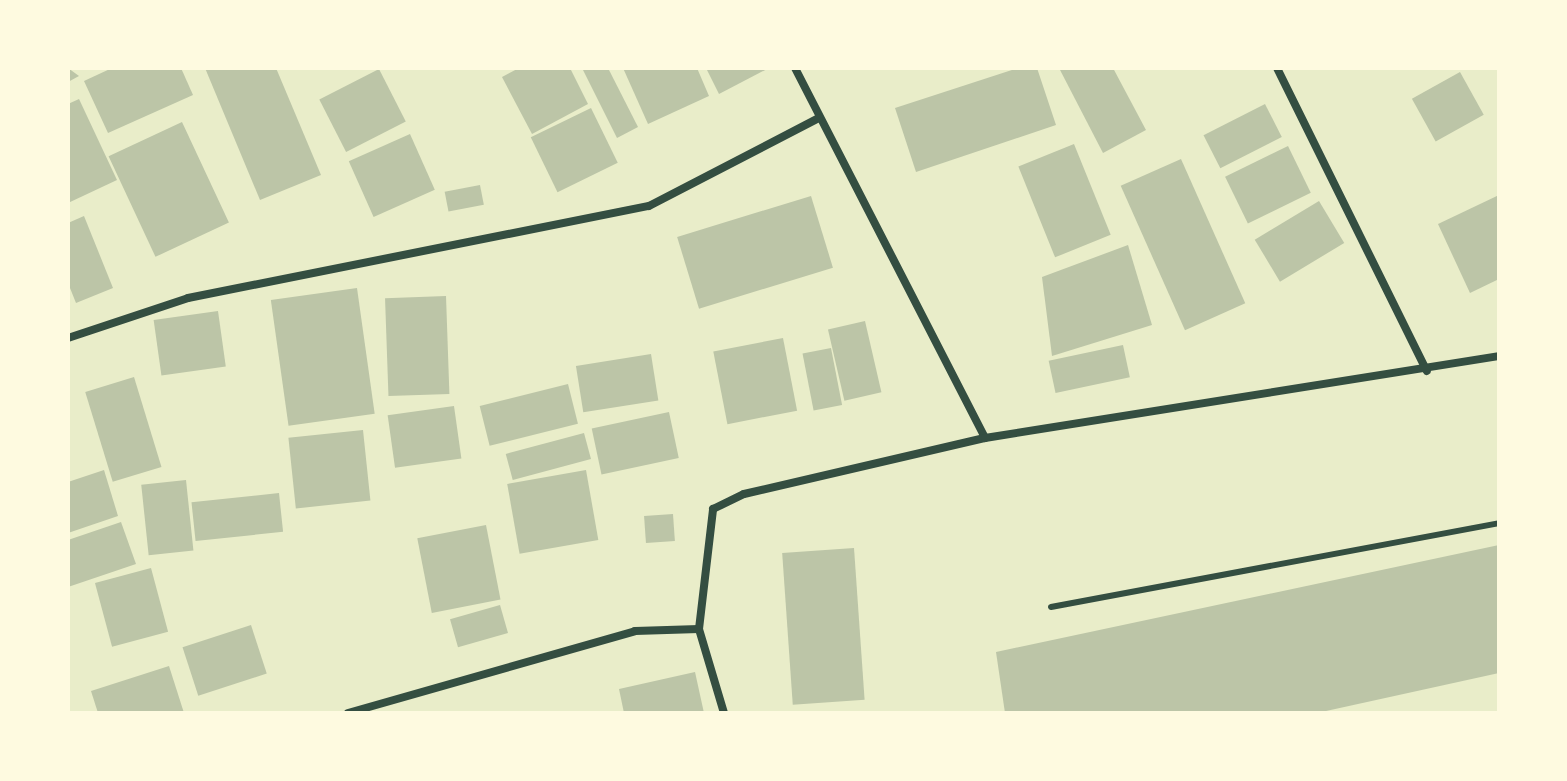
<!DOCTYPE html>
<html>
<head>
<meta charset="utf-8">
<style>
  body { margin:0 }
  #map { position:relative; width:1567px; height:781px; overflow:hidden; background:#e9edc9; font-family:Rubik,sans-serif }
  div>[style] { position:absolute }
  .building>* { inset:0; background:#bcc5a7; transform-origin:0 0 }
  .service>* { height:6px; margin:-3px; padding:0 3px; transform-origin:3px; border-radius:3px; background:#344e41 }
  .minor>* { height:8px; margin:-4px; padding:0 4px; transform-origin:4px; border-radius:4px; background:#344e41 }
  span { translate:-50% -50%; white-space:nowrap; text-align:center; line-height:1.15; -webkit-text-stroke:7px #fefae0; paint-order:stroke }
  .frame { position:absolute; inset:0; border:70px solid #fefae0; pointer-events:none }
</style>
</head>
<body>
<div id="map">
  <div class="building">
    <div style="clip-path:polygon(68px 68px,79px 76px,68px 82px)"></div>
    <div style="clip-path:polygon(112px 68px,181px 68px,193px 95px,108px 133px,84px 81px)"></div>
    <div style="clip-path:polygon(205px 68px,276px 68px,321px 175px,260px 200px)"></div>
    <div style="clip-path:polygon(519px 68px,570px 68px,588px 104px,532px 134px,502px 77px)"></div>
    <div style="clip-path:polygon(582px 68px,608px 68px,638px 127px,617px 138px)"></div>
    <div style="clip-path:polygon(623px 68px,697px 68px,709px 96px,648px 124px)"></div>
    <div style="clip-path:polygon(706px 68px,769px 68px,719px 94px)"></div>
    <div style="clip-path:polygon(1018px 68px,1037px 68px,1056px 125px,916px 172px,895px 108px)"></div>
    <div style="clip-path:polygon(1059px 68px,1113px 68px,1146px 130px,1103px 153px)"></div>
    <div style="left:379px;top:69px;width:59px;height:67px;rotate:63deg"></div>
    <div style="left:1460px;top:72px;width:49px;height:55px;rotate:61deg"></div>
    <div style="clip-path:polygon(79px 99px,117px 180px,68px 203px,68px 104px)"></div>
    <div style="left:1265px;top:104px;width:37px;height:69px;rotate:63deg"></div>
    <div style="left:591px;top:108px;width:61px;height:67px;rotate:64deg"></div>
    <div style="left:182px;top:122px;width:111px;height:81px;rotate:65deg"></div>
    <div style="left:410px;top:134px;width:61px;height:67px;rotate:66deg"></div>
    <div style="left:1074px;top:144px;width:98px;height:60px;rotate:68deg"></div>
    <div style="left:1288px;top:146px;width:52px;height:70px;rotate:64deg"></div>
    <div style="left:1181px;top:159px;width:158px;height:66px;rotate:66deg"></div>
    <div style="left:480px;top:185px;width:20px;height:36px;rotate:79deg"></div>
    <div style="clip-path:polygon(1499px 195px,1499px 279px,1470px 293px,1438px 224px)"></div>
    <div style="left:811px;top:196px;width:75px;height:140px;rotate:73deg"></div>
    <div style="left:1319px;top:201px;width:49px;height:75px;rotate:59deg"></div>
    <div style="clip-path:polygon(84px 216px,113px 288px,76px 303px,68px 283px,68px 223px)"></div>
    <div style="clip-path:polygon(1128px 245px,1152px 325px,1052px 356px,1042px 277px)"></div>
    <div style="left:357px;top:288px;width:127px;height:87px;rotate:82deg"></div>
    <div style="left:446px;top:296px;width:98px;height:61px;rotate:88deg"></div>
    <div style="left:218px;top:311px;width:56px;height:65px;rotate:82deg"></div>
    <div style="left:865px;top:321px;width:73px;height:38px;rotate:77deg"></div>
    <div style="left:783px;top:338px;width:74px;height:71px;rotate:79deg"></div>
    <div style="left:1123px;top:345px;width:33px;height:76px;rotate:78deg"></div>
    <div style="left:831px;top:348px;width:58px;height:29px;rotate:79deg"></div>
    <div style="left:651px;top:354px;width:47px;height:76px;rotate:81deg"></div>
    <div style="left:134px;top:377px;width:94px;height:51px;rotate:73deg"></div>
    <div style="left:568px;top:384px;width:41px;height:91px;rotate:76deg"></div>
    <div style="left:454px;top:406px;width:53px;height:67px;rotate:82deg"></div>
    <div style="left:669px;top:412px;width:47px;height:79px;rotate:78deg"></div>
    <div style="left:363px;top:430px;width:71px;height:75px;rotate:84deg"></div>
    <div style="left:584px;top:433px;width:27px;height:81px;rotate:75deg"></div>
    <div style="clip-path:polygon(104px 470px,118px 516px,68px 533px,68px 482px)"></div>
    <div style="left:586px;top:470px;width:71px;height:80px;rotate:80deg"></div>
    <div style="left:186px;top:480px;width:71px;height:45px;rotate:84deg"></div>
    <div style="left:279px;top:493px;width:39px;height:88px;rotate:84deg"></div>
    <div style="left:673px;top:514px;width:27px;height:29px;rotate:86deg"></div>
    <div style="clip-path:polygon(121px 522px,136px 564px,68px 587px,68px 540px)"></div>
    <div style="left:486px;top:525px;width:76px;height:70px;rotate:79deg"></div>
    <div style="clip-path:polygon(1499px 545px,1499px 673px,1317px 713px,1005px 713px,996px 652px)"></div>
    <div style="left:854px;top:548px;width:152px;height:72px;rotate:86deg"></div>
    <div style="left:151px;top:568px;width:66px;height:58px;rotate:75deg"></div>
    <div style="left:500px;top:605px;width:29px;height:52px;rotate:74deg"></div>
    <div style="left:251px;top:625px;width:51px;height:72px;rotate:72deg"></div>
    <div style="clip-path:polygon(169px 666px,184px 713px,98px 713px,91px 691px)"></div>
    <div style="clip-path:polygon(695px 672px,704px 713px,624px 713px,619px 689px)"></div>
  </div>
  <div class="service">
    <div style="left:1051px;top:607px;width:456px;rotate:-10.6deg"></div>
  </div>
  <div class="minor">
    <div style="left:795px;top:68px;width:416px;rotate:62.8deg"></div>
    <div style="left:1277px;top:68px;width:338px;rotate:63.7deg"></div>
    <div style="left:68px;top:338px;width:126px;rotate:-18.4deg"></div>
    <div style="left:188px;top:298px;width:470px;rotate:-11.3deg"></div>
    <div style="left:649px;top:206px;width:191px;rotate:-27.4deg"></div>
    <div style="left:348px;top:713px;width:298px;rotate:-15.9deg"></div>
    <div style="left:635px;top:631px;width:64px;rotate:-1.8deg"></div>
    <div style="left:724px;top:713px;width:88px;rotate:-106.6deg"></div>
    <div style="left:699px;top:629px;width:121px;rotate:-83.3deg"></div>
    <div style="left:713px;top:509px;width:34px;rotate:-26deg"></div>
    <div style="left:744px;top:494px;width:247px;rotate:-13.1deg"></div>
    <div style="left:985px;top:438px;width:520px;rotate:-9.06deg"></div>
  </div>
  <div class="frame"></div>
</div>
</body>
</html>
